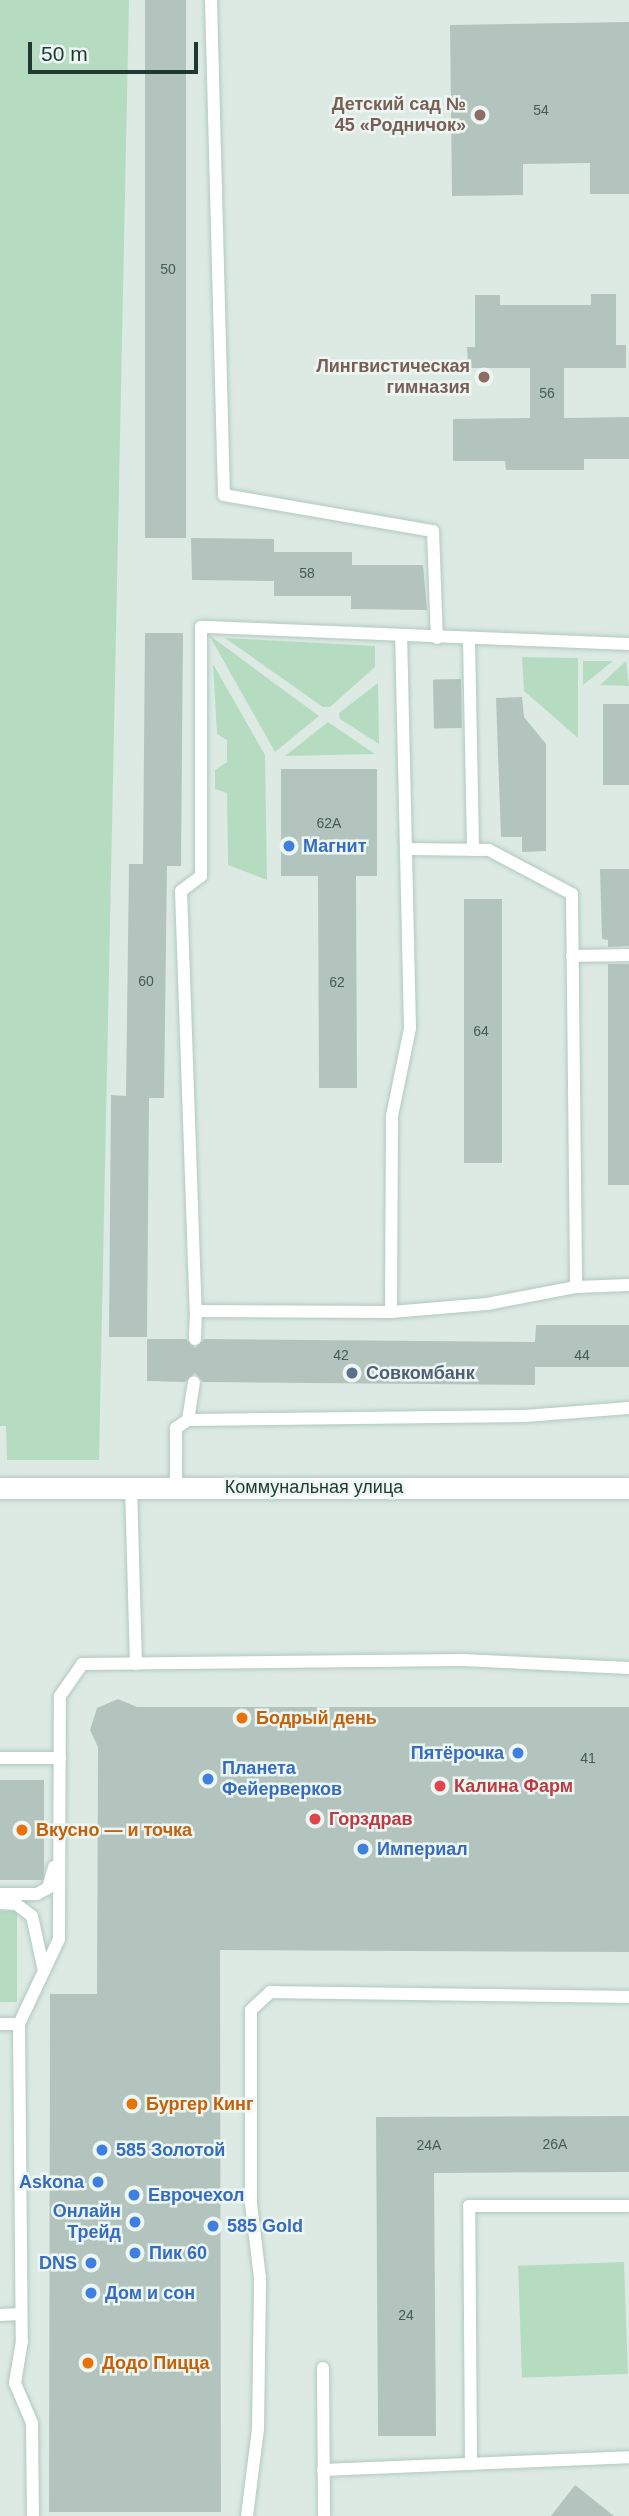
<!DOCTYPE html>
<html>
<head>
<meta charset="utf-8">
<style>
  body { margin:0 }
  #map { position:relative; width:629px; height:2516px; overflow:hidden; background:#ddeae4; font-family:Helvetica,sans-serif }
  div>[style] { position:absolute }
  .green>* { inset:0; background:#b5dcc0; transform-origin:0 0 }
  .building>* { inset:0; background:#b2c4bd; transform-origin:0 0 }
  .roads { filter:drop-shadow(0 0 2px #b0c9c0) drop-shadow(0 0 2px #b0c9c0) }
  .service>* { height:12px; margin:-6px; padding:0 6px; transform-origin:6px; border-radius:6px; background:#fff }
  .secondary>* { height:21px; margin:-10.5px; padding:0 10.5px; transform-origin:10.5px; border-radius:10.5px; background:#fff }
  .dots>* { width:19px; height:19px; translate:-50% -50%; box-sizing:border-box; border:4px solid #edf6f2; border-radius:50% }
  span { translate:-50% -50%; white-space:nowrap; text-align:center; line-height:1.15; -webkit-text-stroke:5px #edf6f2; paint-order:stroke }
  .number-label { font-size:14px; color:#445c55 }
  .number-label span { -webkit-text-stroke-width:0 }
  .education-label { font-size:18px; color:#785e54; font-weight:700 }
  .right { translate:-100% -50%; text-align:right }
  .shop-label { font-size:18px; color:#366cbe; font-weight:700 }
  .left { translate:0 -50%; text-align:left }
  .service-label { font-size:18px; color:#4e5e75; font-weight:700 }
  .street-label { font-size:18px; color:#1f3932 }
  .food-label { font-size:18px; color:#c56008; font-weight:700 }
  .health-label { font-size:18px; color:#be3a42; font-weight:700 }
  .scale { position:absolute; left:28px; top:42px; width:170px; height:32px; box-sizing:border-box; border:4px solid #1f3932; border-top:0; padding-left:9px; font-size:21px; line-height:24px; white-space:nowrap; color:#1f3932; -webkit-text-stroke:5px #edf6f2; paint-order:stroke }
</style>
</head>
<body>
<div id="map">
  <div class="green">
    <div style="clip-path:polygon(0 0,129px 0,99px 1460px,7px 1460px,6px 1426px,0 1426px)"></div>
    <div style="clip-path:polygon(209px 635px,319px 716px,275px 752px)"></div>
    <div style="clip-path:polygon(225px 638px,375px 646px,375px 667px,330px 707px,323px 707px)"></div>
    <div style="clip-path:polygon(522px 657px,578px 658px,578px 738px,524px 691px)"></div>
    <div style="clip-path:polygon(583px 661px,613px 661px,583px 685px)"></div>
    <div style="clip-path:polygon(626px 661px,629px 686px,600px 685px)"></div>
    <div style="clip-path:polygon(213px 664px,265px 755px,267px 880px,228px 865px,227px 793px,215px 789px,215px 770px,227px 762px,227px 740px,217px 734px)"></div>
    <div style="clip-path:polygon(378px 683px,379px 744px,340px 719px,339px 713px)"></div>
    <div style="clip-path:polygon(328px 722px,375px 754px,285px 756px)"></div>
    <div style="left:0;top:1911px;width:17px;height:91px"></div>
    <div style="left:624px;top:2262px;width:112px;height:106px;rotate:88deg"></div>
  </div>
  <div class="building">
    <div style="left:145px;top:0;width:41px;height:538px"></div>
    <div style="clip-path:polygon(629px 22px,629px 194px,590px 194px,590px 163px,523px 164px,523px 195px,452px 196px,450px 25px)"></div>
    <div style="clip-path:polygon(591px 294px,616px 294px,616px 345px,626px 345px,626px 368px,564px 368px,564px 418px,629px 417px,629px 459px,584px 459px,584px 470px,506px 470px,505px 461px,453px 461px,453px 419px,530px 418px,530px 368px,468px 368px,467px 347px,475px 347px,475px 295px,500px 295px,500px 305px,591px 305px)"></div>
    <div style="clip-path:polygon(191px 538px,274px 539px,274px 552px,352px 552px,352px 565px,423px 565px,427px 610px,351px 609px,351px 596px,274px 596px,274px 581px,192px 580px)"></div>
    <div style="clip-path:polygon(145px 633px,183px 633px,181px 866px,167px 866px,164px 1098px,149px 1098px,147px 1337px,109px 1337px,111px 1095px,126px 1096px,129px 864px,143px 864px)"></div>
    <div style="left:461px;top:679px;width:49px;height:28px;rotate:89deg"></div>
    <div style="clip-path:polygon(522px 697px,524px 717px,546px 744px,546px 851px,522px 852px,522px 837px,501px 837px,496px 698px)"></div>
    <div style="left:603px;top:704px;width:26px;height:81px"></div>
    <div style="clip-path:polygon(281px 769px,377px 769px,377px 876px,356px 876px,357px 1088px,319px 1088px,318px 876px,281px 876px)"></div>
    <div style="clip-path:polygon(600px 869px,629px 869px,629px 946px,608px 947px,608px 940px,602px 939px)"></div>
    <div style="left:464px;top:899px;width:38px;height:264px"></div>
    <div style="left:608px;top:964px;width:21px;height:221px"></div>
    <div style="clip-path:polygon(536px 1325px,629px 1325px,629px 1367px,535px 1367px,535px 1385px,203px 1382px,195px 1373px,185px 1382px,147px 1381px,147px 1339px,186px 1339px,195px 1348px,204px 1339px,535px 1342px)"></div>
    <div style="clip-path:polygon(118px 1699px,137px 1707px,629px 1707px,629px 1952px,220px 1950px,221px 2512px,49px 2512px,50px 1994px,97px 1994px,98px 1747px,90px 1730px,97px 1708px)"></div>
    <div style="left:0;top:1780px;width:44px;height:100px"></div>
    <div style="clip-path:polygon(629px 2116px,629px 2172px,434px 2173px,436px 2436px,378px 2436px,376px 2117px)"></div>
    <div style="clip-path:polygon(575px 2485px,614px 2516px,551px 2516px)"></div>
  </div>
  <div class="roads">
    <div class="service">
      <div style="left:211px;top:0;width:495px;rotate:88.5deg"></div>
      <div style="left:224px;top:495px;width:212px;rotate:9.8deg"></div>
      <div style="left:433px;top:531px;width:107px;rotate:87.9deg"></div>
      <div style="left:469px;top:639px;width:211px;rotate:88.9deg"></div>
      <div style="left:629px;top:644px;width:428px;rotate:-177.7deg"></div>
      <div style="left:201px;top:627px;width:249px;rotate:90deg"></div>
      <div style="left:201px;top:876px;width:25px;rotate:143deg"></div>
      <div style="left:181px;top:891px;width:420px;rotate:88deg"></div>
      <div style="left:196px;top:1311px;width:195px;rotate:0.3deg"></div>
      <div style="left:391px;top:1312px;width:96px;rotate:-4.8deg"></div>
      <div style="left:487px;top:1304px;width:91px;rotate:-10.8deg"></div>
      <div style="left:576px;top:1287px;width:53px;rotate:-2.2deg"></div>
      <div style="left:406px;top:849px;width:83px;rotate:0.7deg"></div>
      <div style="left:489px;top:850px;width:94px;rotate:27.9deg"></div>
      <div style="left:572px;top:894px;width:393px;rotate:89.4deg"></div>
      <div style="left:572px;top:956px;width:57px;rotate:-1deg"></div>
      <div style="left:391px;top:1312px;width:196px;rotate:-89.7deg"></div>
      <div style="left:392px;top:1116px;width:90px;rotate:-78.4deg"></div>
      <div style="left:410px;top:1028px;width:391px;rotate:-91.3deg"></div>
      <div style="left:195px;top:1339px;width:28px;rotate:-88deg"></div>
      <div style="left:188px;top:1420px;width:337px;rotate:-0.7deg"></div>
      <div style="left:525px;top:1416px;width:104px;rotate:-4.4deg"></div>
      <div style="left:131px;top:1486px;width:178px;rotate:88.4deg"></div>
      <div style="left:176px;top:1486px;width:58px;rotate:-90deg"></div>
      <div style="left:176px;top:1428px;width:14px;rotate:-34deg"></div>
      <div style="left:188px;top:1420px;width:38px;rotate:-81deg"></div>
      <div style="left:0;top:1758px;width:60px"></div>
      <div style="left:0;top:1894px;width:37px"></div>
      <div style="left:37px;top:1894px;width:13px;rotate:-29deg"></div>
      <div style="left:48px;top:1888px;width:22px;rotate:-74deg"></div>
      <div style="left:0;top:1903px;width:16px;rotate:4deg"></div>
      <div style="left:16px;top:1904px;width:20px;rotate:37deg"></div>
      <div style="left:32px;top:1916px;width:56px;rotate:77.7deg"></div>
      <div style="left:0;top:2024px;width:19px"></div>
      <div style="left:19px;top:2024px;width:94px;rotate:-64.8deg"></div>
      <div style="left:59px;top:1939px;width:243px;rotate:-89.8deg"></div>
      <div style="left:60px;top:1696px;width:39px;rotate:-55deg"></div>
      <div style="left:82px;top:1664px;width:381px;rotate:-0.6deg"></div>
      <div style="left:463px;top:1660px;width:166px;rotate:2.8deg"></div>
      <div style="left:19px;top:2024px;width:317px;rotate:89.5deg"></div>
      <div style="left:22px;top:2341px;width:43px;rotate:99.5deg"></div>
      <div style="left:15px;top:2383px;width:43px;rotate:67deg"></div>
      <div style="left:32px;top:2423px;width:93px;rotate:89.4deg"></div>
      <div style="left:0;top:2315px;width:21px;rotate:-3deg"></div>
      <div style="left:323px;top:2368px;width:148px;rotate:89.6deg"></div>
      <div style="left:471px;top:2461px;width:255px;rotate:-90.4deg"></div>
      <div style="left:469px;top:2206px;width:160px"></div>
      <div style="left:323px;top:2470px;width:306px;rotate:-2.4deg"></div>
      <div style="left:247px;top:2516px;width:88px;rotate:-82.8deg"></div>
      <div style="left:258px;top:2429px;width:151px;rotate:-89.2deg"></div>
      <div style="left:260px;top:2278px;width:75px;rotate:-96.9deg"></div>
      <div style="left:251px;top:2204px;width:194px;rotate:-90deg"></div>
      <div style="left:251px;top:2010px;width:26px;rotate:-43deg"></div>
      <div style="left:270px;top:1992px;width:359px;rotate:0.8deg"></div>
    </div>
    <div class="secondary">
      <div style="left:0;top:1488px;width:629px"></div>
    </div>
  </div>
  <div class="dots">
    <div style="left:480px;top:115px;background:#8d6e63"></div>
    <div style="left:484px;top:377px;background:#8d6e63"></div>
    <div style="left:289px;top:846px;background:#3f7fe0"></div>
    <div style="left:352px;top:1373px;background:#5c6f8a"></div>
    <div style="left:242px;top:1718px;background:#e8710a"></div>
    <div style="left:518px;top:1753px;background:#3f7fe0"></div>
    <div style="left:208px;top:1779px;background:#3f7fe0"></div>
    <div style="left:440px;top:1786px;background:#e0444e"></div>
    <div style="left:315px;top:1819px;background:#e0444e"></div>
    <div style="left:22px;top:1830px;background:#e8710a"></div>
    <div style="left:363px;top:1849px;background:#3f7fe0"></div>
    <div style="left:132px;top:2104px;background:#e8710a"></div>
    <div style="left:102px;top:2150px;background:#3f7fe0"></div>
    <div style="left:98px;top:2182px;background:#3f7fe0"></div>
    <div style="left:134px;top:2195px;background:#3f7fe0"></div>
    <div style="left:135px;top:2222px;background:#3f7fe0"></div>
    <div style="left:213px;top:2226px;background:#3f7fe0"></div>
    <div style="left:135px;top:2253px;background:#3f7fe0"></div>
    <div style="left:91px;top:2263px;background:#3f7fe0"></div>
    <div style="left:91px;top:2293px;background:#3f7fe0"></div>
    <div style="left:88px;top:2363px;background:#e8710a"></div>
  </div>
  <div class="number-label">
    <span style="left:541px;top:110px">54</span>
    <span style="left:168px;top:269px">50</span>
    <span style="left:547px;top:393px">56</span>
    <span style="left:307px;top:573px">58</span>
    <span style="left:329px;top:823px">62А</span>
    <span style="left:146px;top:981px">60</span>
    <span style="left:337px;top:982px">62</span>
    <span style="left:481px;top:1031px">64</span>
    <span style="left:341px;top:1355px">42</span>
    <span style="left:582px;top:1355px">44</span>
    <span style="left:588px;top:1758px">41</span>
    <span style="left:555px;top:2144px">26А</span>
    <span style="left:429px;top:2145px">24А</span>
    <span style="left:406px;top:2315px">24</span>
  </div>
  <div class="education-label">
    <span class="right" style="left:466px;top:115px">Детский сад №<br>45 «Родничок»</span>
    <span class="right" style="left:470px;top:377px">Лингвистическая<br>гимназия</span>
  </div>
  <div class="shop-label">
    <span class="left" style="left:303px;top:846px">Магнит</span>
    <span class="right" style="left:504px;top:1753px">Пятёрочка</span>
    <span class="left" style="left:222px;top:1779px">Планета<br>Фейерверков</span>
    <span class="left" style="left:377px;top:1849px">Империал</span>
    <span class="left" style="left:116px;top:2150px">585 Золотой</span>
    <span class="right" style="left:84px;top:2182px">Askona</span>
    <span class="left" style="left:148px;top:2195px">Еврочехол</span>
    <span class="right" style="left:121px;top:2222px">Онлайн<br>Трейд</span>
    <span class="left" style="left:227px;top:2226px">585 Gold</span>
    <span class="left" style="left:149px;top:2253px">Пик 60</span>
    <span class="right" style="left:77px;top:2263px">DNS</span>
    <span class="left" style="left:105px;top:2293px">Дом и сон</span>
  </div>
  <div class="service-label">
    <span class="left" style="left:366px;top:1373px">Совкомбанк</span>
  </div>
  <div class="street-label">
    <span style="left:314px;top:1487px">Коммунальная улица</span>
  </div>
  <div class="food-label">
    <span class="left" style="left:256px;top:1718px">Бодрый день</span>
    <span class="left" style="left:36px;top:1830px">Вкусно — и точка</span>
    <span class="left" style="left:146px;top:2104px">Бургер Кинг</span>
    <span class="left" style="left:102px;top:2363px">Додо Пицца</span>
  </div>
  <div class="health-label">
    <span class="left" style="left:454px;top:1786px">Калина Фарм</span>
    <span class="left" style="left:329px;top:1819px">Горздрав</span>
  </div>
  <div class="scale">50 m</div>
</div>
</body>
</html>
